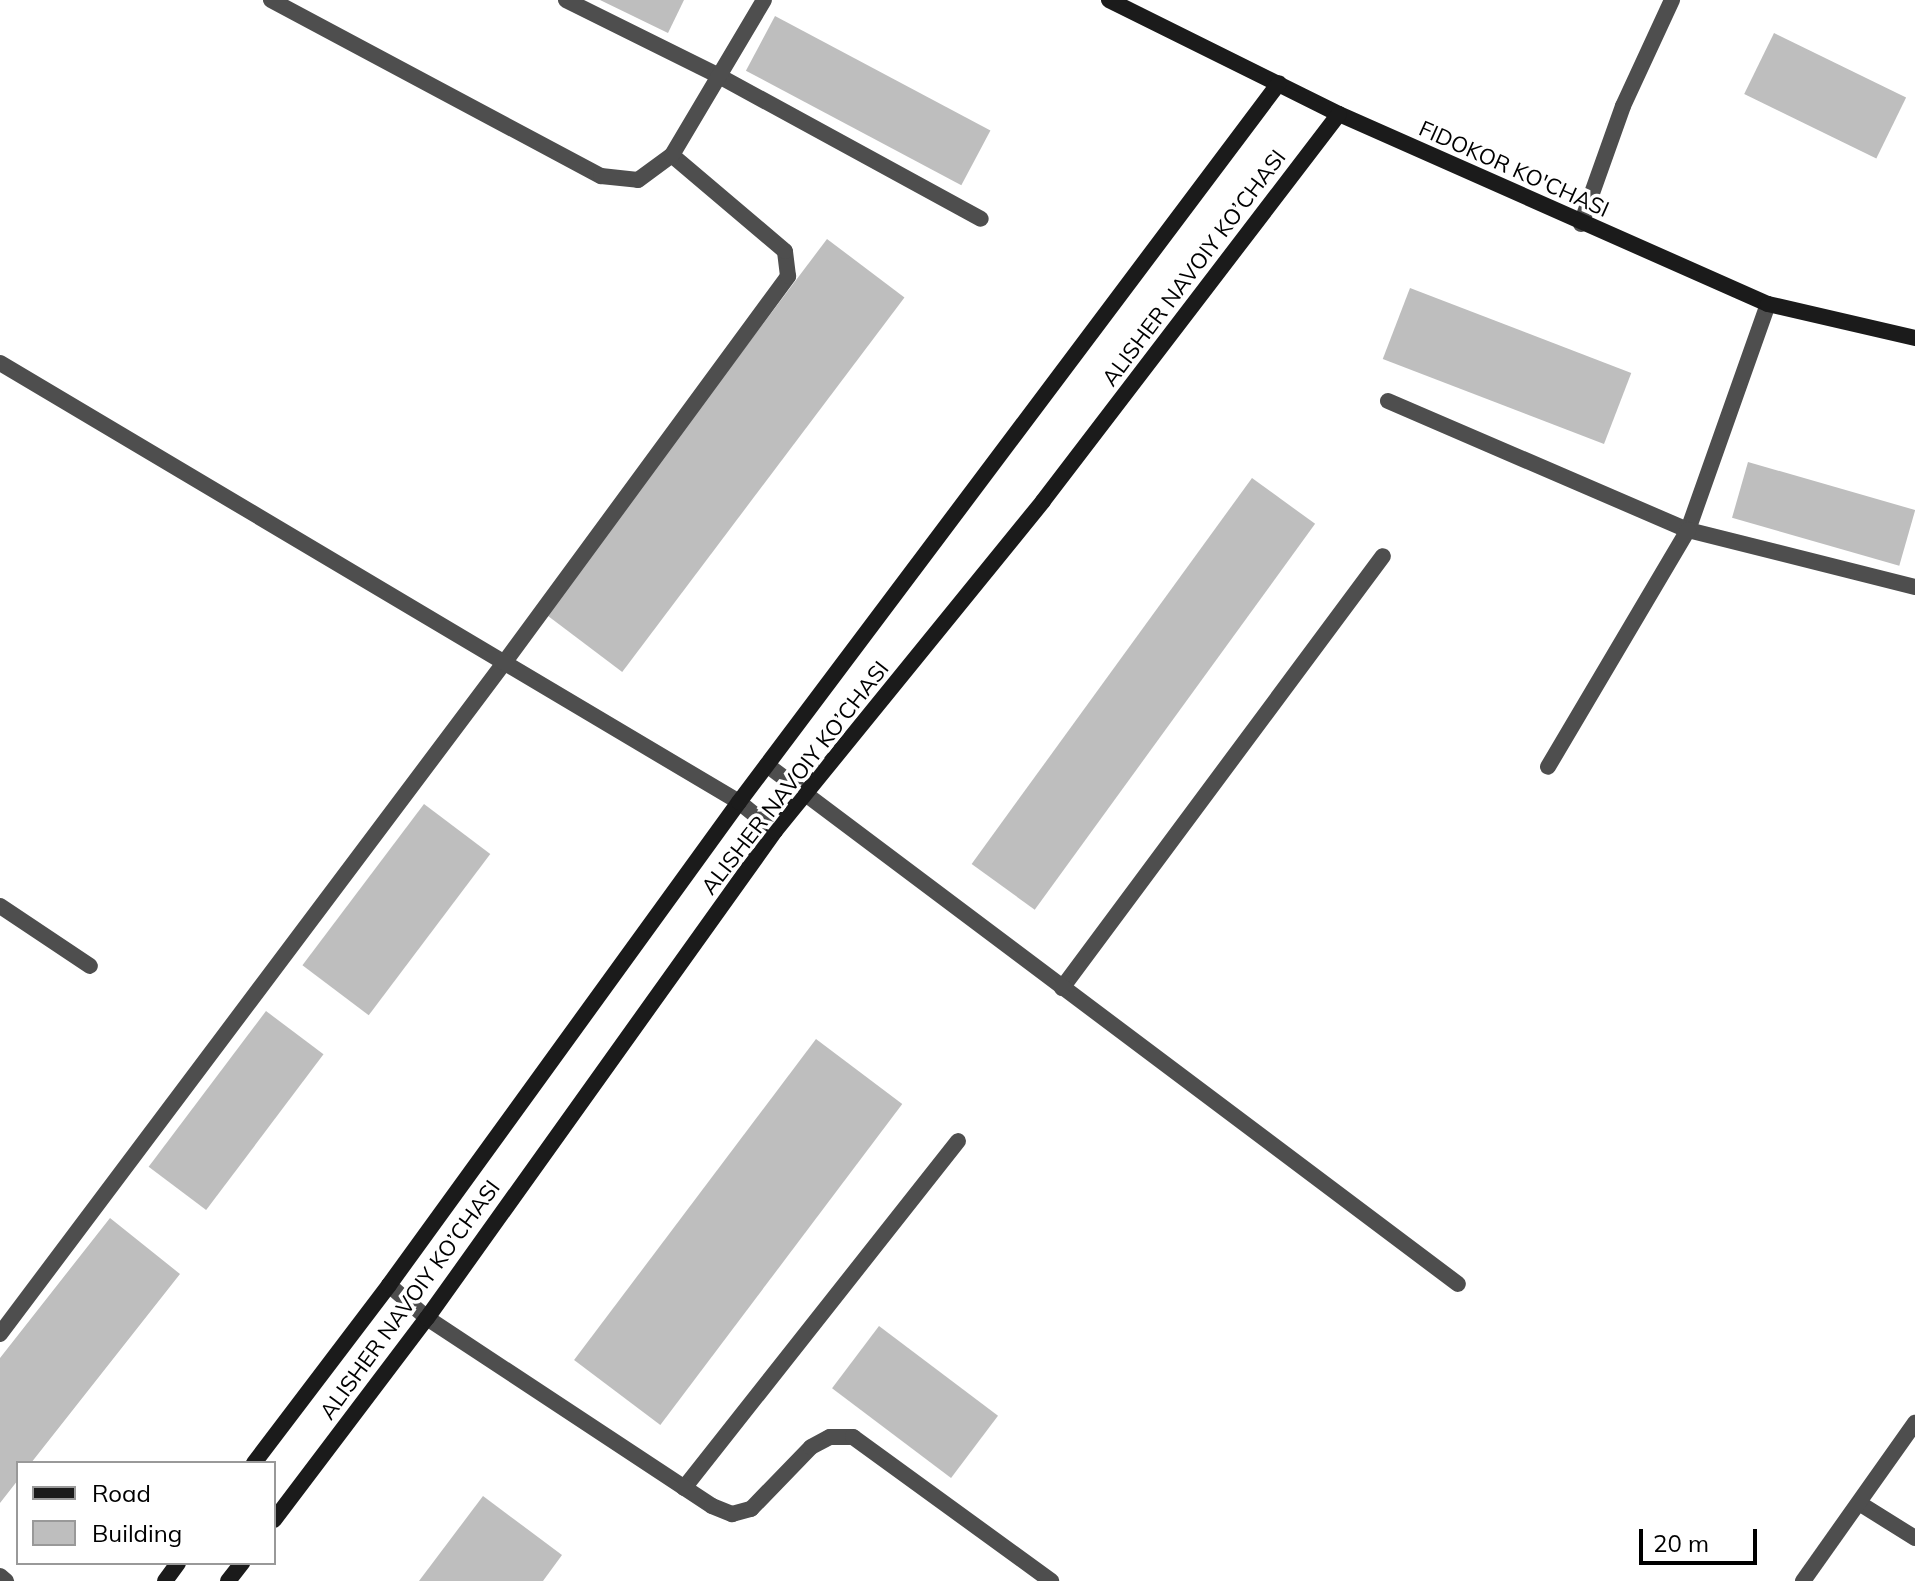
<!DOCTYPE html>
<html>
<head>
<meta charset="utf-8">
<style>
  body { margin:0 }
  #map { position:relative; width:1915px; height:1581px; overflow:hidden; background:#fff; font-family:Mulish,sans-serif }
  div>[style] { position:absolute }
  .building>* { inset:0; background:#bebebe; transform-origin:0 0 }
  .lane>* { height:16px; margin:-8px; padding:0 8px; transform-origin:8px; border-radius:8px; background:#4e4e4e }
  .street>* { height:16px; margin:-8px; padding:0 8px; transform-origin:8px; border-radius:8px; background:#4e4e4e }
  .secondary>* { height:16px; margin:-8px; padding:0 8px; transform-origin:8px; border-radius:8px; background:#1b1b1b }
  span { translate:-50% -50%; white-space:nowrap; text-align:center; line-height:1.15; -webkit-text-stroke:7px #fff; paint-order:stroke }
  .street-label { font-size:22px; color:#000 }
  .legend { position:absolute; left:16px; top:1461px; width:260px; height:104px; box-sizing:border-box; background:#fff; border:2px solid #999; margin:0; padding:10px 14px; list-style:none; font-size:24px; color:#000 }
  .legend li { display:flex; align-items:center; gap:16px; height:40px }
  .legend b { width:40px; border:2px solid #999 }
  .scale { position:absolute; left:1639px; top:1529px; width:118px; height:36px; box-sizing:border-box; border:4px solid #000; border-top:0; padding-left:10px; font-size:24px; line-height:28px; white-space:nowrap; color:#000; -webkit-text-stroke:6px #fff; paint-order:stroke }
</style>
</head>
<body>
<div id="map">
  <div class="building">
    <div style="clip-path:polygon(600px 0,684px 0,668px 33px)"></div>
    <div style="left:775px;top:16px;width:244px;height:62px;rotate:28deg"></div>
    <div style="left:1774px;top:33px;width:147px;height:68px;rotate:26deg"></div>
    <div style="left:827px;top:239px;width:97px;height:469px;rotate:37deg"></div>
    <div style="left:1410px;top:288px;width:237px;height:76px;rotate:21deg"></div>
    <div style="left:1748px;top:462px;width:174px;height:58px;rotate:16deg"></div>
    <div style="left:1252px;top:478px;width:78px;height:477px;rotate:36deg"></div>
    <div style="left:424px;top:804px;width:83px;height:202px;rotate:37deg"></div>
    <div style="left:266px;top:1011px;width:72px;height:195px;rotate:37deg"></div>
    <div style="left:816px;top:1039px;width:108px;height:402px;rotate:37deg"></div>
    <div style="clip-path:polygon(110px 1218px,180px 1274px,31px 1463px,18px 1463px,18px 1480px,0 1503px,0 1358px)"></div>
    <div style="left:879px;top:1326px;width:149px;height:78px;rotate:37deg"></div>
    <div style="clip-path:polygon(483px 1496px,562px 1555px,543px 1581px,419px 1581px)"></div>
  </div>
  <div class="lane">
    <div style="left:566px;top:0;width:171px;rotate:26.4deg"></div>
    <div style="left:719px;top:76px;width:298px;rotate:28.6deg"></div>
    <div style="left:1581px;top:224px;width:125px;rotate:-70.4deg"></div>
    <div style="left:1623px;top:106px;width:117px;rotate:-65.2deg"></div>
    <div style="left:1062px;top:988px;width:538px;rotate:-53.39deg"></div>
    <div style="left:0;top:1334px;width:839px;rotate:-53.09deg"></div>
    <div style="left:504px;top:663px;width:480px;rotate:-53.7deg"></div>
    <div style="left:788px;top:276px;width:25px;rotate:-97deg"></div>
    <div style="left:785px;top:251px;width:148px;rotate:-139.7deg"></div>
    <div style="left:684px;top:1488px;width:442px;rotate:-51.7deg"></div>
  </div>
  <div class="street">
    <div style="left:271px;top:0;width:374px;rotate:28.1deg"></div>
    <div style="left:601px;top:176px;width:37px;rotate:6deg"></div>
    <div style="left:638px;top:180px;width:42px;rotate:-36.3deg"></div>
    <div style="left:672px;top:155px;width:180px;rotate:-59.3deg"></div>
    <div style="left:1768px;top:304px;width:240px;rotate:109.5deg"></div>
    <div style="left:1688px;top:530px;width:234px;rotate:14.1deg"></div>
    <div style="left:0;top:363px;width:860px;rotate:30.71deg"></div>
    <div style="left:739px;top:802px;width:46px;rotate:38.9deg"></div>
    <div style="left:1388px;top:401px;width:327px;rotate:23.3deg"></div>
    <div style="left:1688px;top:530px;width:275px;rotate:120.6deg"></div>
    <div style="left:767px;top:765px;width:864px;rotate:36.91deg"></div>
    <div style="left:0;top:906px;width:108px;rotate:33.7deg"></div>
    <div style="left:389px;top:1285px;width:50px;rotate:41deg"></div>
    <div style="left:427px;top:1318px;width:341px;rotate:33.4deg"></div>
    <div style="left:712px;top:1506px;width:22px;rotate:22deg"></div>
    <div style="left:732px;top:1514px;width:20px;rotate:-15deg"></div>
    <div style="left:751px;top:1509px;width:86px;rotate:-45.9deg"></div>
    <div style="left:811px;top:1447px;width:21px;rotate:-28deg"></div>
    <div style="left:830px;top:1437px;width:23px"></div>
    <div style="left:853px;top:1437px;width:245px;rotate:36deg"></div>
    <div style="left:1859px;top:1503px;width:66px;rotate:32deg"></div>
    <div style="left:0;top:1576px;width:8px;rotate:40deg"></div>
    <div style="left:1803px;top:1581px;width:194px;rotate:-54.7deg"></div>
  </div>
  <div class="secondary">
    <div style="left:1109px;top:0;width:257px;rotate:26.4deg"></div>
    <div style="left:1339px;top:114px;width:469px;rotate:23.9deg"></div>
    <div style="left:1768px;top:304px;width:151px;rotate:13deg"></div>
    <div style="left:254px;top:1463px;width:223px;rotate:-52.8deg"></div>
    <div style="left:389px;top:1285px;width:596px;rotate:-54.07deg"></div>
    <div style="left:739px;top:802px;width:899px;rotate:-53.09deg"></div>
    <div style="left:274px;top:1520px;width:253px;rotate:-52.9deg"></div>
    <div style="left:427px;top:1318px;width:599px;rotate:-54.45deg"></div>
    <div style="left:775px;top:831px;width:425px;rotate:-50.9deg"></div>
    <div style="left:1043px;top:501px;width:487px;rotate:-52.6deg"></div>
    <div style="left:165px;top:1581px;width:22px;rotate:-54deg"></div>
    <div style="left:228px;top:1581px;width:23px;rotate:-52deg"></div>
  </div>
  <div class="street-label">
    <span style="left:1514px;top:169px;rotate:24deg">FIDOKOR KO'CHASI</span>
    <span style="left:1194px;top:268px;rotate:-53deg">ALISHER NAVOIY KO’CHASI</span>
    <span style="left:795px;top:778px;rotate:-52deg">ALISHER NAVOIY KO’CHASI</span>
    <span style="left:410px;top:1300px;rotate:-54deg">ALISHER NAVOIY KO’CHASI</span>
  </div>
  <ul class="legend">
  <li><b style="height:10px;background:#1b1b1b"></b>Road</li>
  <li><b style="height:22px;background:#bebebe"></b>Building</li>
  </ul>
  <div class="scale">20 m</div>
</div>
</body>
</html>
